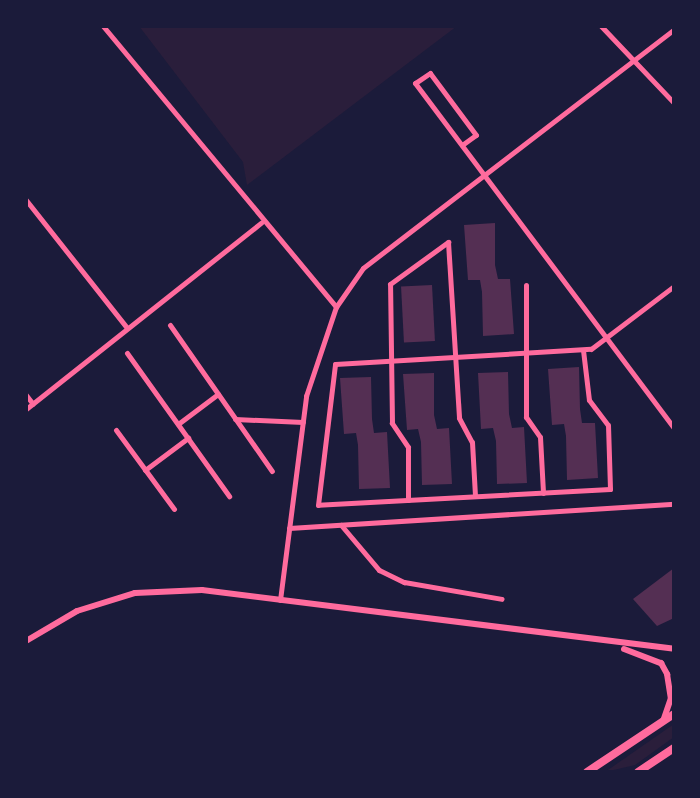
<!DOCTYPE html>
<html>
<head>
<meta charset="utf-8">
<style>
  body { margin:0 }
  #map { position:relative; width:700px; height:798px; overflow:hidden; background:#1b1b3a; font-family:Lato,sans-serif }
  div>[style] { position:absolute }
  .green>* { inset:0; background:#2a1e3b }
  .building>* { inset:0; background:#542f53; transform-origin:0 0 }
  .minor>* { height:5px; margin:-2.5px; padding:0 2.5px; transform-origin:2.5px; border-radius:2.5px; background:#ff6b9d }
  .tertiary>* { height:6px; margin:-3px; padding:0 3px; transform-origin:3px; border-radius:3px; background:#ff6b9d }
  .primary>* { height:8px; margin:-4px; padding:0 4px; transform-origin:4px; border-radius:4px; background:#ff6b9d }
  span { translate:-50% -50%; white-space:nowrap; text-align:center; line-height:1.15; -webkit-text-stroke:6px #1b1b3a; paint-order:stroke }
  .frame { position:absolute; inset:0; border:28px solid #1b1b3a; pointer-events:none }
</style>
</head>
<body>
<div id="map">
  <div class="green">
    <div style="clip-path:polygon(139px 26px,457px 26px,247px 185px,243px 162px)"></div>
    <div style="clip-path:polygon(674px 724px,674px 737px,635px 765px,605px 772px)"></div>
  </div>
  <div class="building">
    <div style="clip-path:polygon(495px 223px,495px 265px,498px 279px,510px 279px,514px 334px,483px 336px,482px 292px,480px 280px,468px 280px,464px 225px)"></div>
    <div style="left:432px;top:285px;width:56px;height:31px;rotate:87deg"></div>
    <div style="clip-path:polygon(579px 367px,580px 409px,582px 423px,595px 423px,598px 478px,567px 480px,566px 436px,564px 424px,552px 425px,548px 369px)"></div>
    <div style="clip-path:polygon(508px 372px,509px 414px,512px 428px,524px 427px,527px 483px,497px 484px,496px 441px,493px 428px,481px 429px,478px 373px)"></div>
    <div style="clip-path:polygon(434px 373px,434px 415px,437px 429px,449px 428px,452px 484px,422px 485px,421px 442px,418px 429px,407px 430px,403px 374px)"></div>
    <div style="clip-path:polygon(371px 377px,372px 419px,374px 433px,387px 432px,390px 488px,359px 489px,358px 445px,356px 433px,344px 434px,340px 378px)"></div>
    <div style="clip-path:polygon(674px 568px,674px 618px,657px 626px,633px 599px)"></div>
  </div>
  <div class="minor">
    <div style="left:103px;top:26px;width:365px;rotate:50.3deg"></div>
    <div style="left:601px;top:26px;width:106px;rotate:46.5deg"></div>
    <div style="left:462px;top:145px;width:17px;rotate:-36deg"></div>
    <div style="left:476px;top:135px;width:77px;rotate:-126.6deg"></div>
    <div style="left:430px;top:73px;width:18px;rotate:146deg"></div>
    <div style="left:415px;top:83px;width:431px;rotate:53.1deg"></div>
    <div style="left:26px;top:200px;width:163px;rotate:51.7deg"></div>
    <div style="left:526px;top:285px;width:132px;rotate:90deg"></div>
    <div style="left:526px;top:417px;width:24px;rotate:55deg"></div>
    <div style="left:540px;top:437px;width:56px;rotate:86.9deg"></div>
    <div style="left:170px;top:325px;width:178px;rotate:55.1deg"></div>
    <div style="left:583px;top:350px;width:50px;rotate:83.2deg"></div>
    <div style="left:589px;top:400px;width:31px;rotate:53deg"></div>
    <div style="left:608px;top:425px;width:64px;rotate:88.2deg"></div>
    <div style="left:610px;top:489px;width:292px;rotate:176.9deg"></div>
    <div style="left:318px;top:505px;width:142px;rotate:-83.1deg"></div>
    <div style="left:335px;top:364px;width:256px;rotate:-3.4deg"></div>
    <div style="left:591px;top:349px;width:104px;rotate:-37.2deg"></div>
    <div style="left:127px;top:353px;width:176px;rotate:54.5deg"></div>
    <div style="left:26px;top:395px;width:11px;rotate:52deg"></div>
    <div style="left:26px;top:409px;width:300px;rotate:-38.4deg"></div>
    <div style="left:235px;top:419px;width:68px;rotate:2.5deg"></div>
    <div style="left:178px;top:424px;width:50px;rotate:-36.9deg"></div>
    <div style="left:116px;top:430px;width:98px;rotate:53.7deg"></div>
    <div style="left:145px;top:470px;width:54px;rotate:-36.7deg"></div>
    <div style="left:408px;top:500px;width:53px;rotate:-90deg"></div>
    <div style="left:408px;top:447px;width:29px;rotate:-124deg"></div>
    <div style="left:392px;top:423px;width:139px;rotate:-90.8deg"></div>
    <div style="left:390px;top:284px;width:72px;rotate:-35.9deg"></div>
    <div style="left:448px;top:242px;width:176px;rotate:86.4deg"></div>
    <div style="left:459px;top:418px;width:27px;rotate:62deg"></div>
    <div style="left:472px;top:442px;width:54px;rotate:86.8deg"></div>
    <div style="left:341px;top:525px;width:59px;rotate:49.8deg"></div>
    <div style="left:379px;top:570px;width:28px;rotate:26deg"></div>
    <div style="left:404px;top:582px;width:99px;rotate:9.8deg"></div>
    <div style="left:289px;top:528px;width:386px;rotate:-3.6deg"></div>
    <div style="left:280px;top:600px;width:206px;rotate:-82.7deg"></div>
    <div style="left:306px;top:396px;width:94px;rotate:-71.4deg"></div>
    <div style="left:336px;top:307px;width:47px;rotate:-55.3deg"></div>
    <div style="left:363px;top:268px;width:392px;rotate:-37.5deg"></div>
  </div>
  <div class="tertiary">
    <div style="left:26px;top:641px;width:59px;rotate:-30.5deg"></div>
    <div style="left:77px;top:611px;width:61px;rotate:-17.2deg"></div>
    <div style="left:135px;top:593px;width:67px;rotate:-2.6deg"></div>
    <div style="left:202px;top:590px;width:476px;rotate:7.1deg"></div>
    <div style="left:624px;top:649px;width:40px;rotate:21deg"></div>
    <div style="left:661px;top:663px;width:13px;rotate:61deg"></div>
    <div style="left:667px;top:674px;width:24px;rotate:81deg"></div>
    <div style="left:671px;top:698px;width:24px;rotate:109deg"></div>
  </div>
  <div class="primary">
    <div style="left:587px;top:772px;width:105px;rotate:-33.7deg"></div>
    <div style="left:638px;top:772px;width:43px;rotate:-33.7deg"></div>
  </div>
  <div class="frame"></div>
</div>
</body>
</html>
